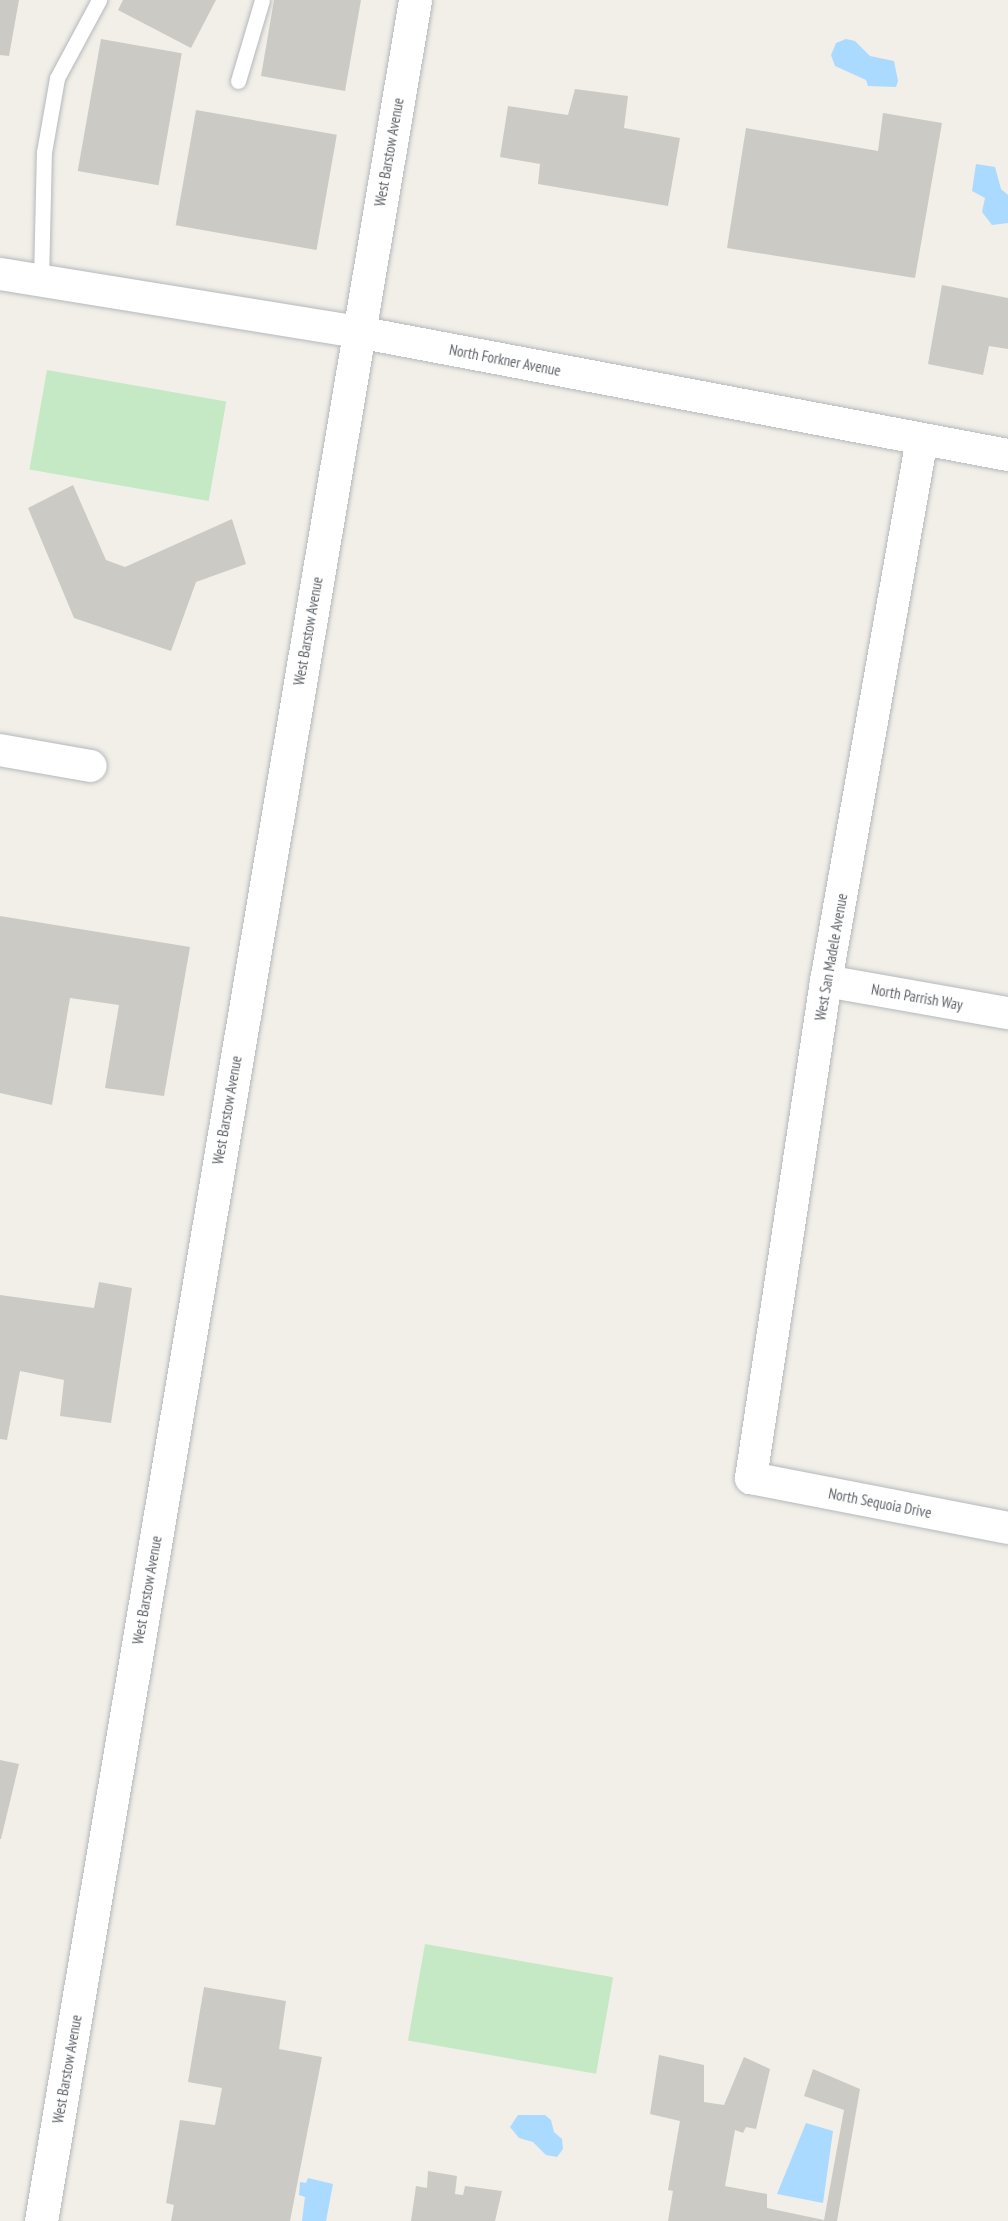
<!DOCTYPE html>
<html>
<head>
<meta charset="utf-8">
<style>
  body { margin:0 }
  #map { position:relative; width:1008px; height:2221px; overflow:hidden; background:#f1efe8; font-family:"PT Sans Narrow",sans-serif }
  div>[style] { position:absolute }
  .green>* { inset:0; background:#c5e8c5; transform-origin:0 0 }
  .water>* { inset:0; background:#aadaff }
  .building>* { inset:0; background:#cccac5; transform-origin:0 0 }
  .roads { filter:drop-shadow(0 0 2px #b5b8bc) drop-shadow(0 0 2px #b5b8bc) }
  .service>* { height:15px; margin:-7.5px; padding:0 7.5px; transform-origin:7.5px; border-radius:7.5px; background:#fff }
  .minor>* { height:32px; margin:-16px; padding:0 16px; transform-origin:16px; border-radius:16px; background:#fff }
  .tertiary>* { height:33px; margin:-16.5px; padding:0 16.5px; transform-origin:16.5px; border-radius:16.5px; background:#fff }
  span { translate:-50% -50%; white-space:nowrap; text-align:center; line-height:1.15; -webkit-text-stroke:4.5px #fff; paint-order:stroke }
  .street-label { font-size:15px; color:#5f6368 }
</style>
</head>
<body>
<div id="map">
  <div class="green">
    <div style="left:47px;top:370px;width:182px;height:101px;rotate:10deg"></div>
    <div style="left:425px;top:1944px;width:191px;height:98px;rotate:10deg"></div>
  </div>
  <div class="water">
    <div style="clip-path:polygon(846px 39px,855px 41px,870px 56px,894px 61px,898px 81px,896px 87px,868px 86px,866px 80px,835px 66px,831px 55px,836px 43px)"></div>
    <div style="clip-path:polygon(976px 164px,995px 167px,1001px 189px,1008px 195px,1008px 223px,992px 225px,982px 212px,985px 198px,972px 191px)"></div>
    <div style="clip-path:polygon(518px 2115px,545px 2115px,551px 2120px,554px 2132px,562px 2139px,563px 2149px,557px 2157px,546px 2155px,533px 2142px,519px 2138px,510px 2127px)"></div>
    <div style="clip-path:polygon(806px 2123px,833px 2131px,823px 2203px,777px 2194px)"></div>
    <div style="clip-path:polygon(308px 2178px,333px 2184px,326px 2221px,302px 2221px,305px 2197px,299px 2195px,300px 2182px,306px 2183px)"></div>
  </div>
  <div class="building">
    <div style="clip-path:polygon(0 0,19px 0,9px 56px,0 55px)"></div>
    <div style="clip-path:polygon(123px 0,216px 0,191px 48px,118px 10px)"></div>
    <div style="clip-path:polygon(274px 0,361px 0,345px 91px,261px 76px)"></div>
    <div style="left:101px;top:39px;width:82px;height:134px;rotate:10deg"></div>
    <div style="clip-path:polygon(575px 89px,628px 96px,624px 128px,680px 138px,668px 206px,538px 184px,540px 164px,500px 157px,508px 106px,568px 115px)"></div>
    <div style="left:196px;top:110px;width:143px;height:117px;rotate:10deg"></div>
    <div style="clip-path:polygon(883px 113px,942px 123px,915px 278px,727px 248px,746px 128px,878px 151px)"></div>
    <div style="clip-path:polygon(942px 285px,1008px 298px,1008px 349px,989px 346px,983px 375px,928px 364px)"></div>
    <div style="clip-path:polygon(73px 485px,106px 560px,125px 567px,232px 519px,246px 564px,196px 582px,171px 651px,74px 618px,28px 508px)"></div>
    <div style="clip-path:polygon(0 916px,190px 947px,164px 1096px,105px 1088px,119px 1005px,70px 998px,52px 1105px,0 1093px)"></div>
    <div style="clip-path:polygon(99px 1282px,132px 1288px,111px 1423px,60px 1416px,64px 1380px,20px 1371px,7px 1440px,0 1439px,0 1295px,94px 1308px)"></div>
    <div style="clip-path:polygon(0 1760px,19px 1764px,1px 1839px,0 1839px)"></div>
    <div style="clip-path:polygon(204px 1987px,286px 2001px,279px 2049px,322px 2057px,290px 2221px,171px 2221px,174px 2205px,166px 2203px,180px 2120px,215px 2125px,222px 2088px,188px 2082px)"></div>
    <div style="clip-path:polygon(659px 2055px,704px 2065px,704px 2102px,724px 2105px,744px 2057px,770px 2069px,756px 2129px,746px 2127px,743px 2133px,735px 2130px,725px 2186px,767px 2194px,767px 2208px,824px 2220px,844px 2110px,804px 2096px,813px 2069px,860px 2089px,837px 2221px,668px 2221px,673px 2191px,668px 2190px,680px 2121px,650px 2114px)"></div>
    <div style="clip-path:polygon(428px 2171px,457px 2176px,455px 2194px,463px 2195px,465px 2186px,502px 2191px,495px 2221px,411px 2221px,416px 2186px,427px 2188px)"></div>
  </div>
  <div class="roads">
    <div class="service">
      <div style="left:238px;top:81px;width:84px;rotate:-73.5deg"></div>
      <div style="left:41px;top:281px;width:129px;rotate:-88.7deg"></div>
      <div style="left:44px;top:152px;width:75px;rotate:-80deg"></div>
      <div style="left:57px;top:78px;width:89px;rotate:-61.7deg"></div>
    </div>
    <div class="minor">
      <div style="left:0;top:274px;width:363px;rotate:9.2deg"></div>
      <div style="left:358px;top:332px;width:662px;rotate:10.72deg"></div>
      <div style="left:922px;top:439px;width:550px;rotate:100.04deg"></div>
      <div style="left:826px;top:981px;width:503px;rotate:98.58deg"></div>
      <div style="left:751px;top:1478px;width:262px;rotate:11deg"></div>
      <div style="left:0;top:750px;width:92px;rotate:10deg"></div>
      <div style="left:826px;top:981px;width:185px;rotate:10deg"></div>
    </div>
    <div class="tertiary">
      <div style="left:41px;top:2221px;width:2252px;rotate:-80.44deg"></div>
    </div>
  </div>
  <div class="street-label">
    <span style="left:389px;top:152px;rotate:-80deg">West Barstow Avenue</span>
    <span style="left:505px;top:360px;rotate:11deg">North Forkner Avenue</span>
    <span style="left:308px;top:631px;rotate:-80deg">West Barstow Avenue</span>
    <span style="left:831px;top:957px;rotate:-80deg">West San Madele Avenue</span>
    <span style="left:917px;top:997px;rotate:10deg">North Parrish Way</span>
    <span style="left:227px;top:1110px;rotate:-80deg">West Barstow Avenue</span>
    <span style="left:880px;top:1503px;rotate:11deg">North Sequoia Drive</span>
    <span style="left:147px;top:1590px;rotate:-80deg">West Barstow Avenue</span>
    <span style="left:67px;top:2069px;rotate:-80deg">West Barstow Avenue</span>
  </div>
</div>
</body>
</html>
